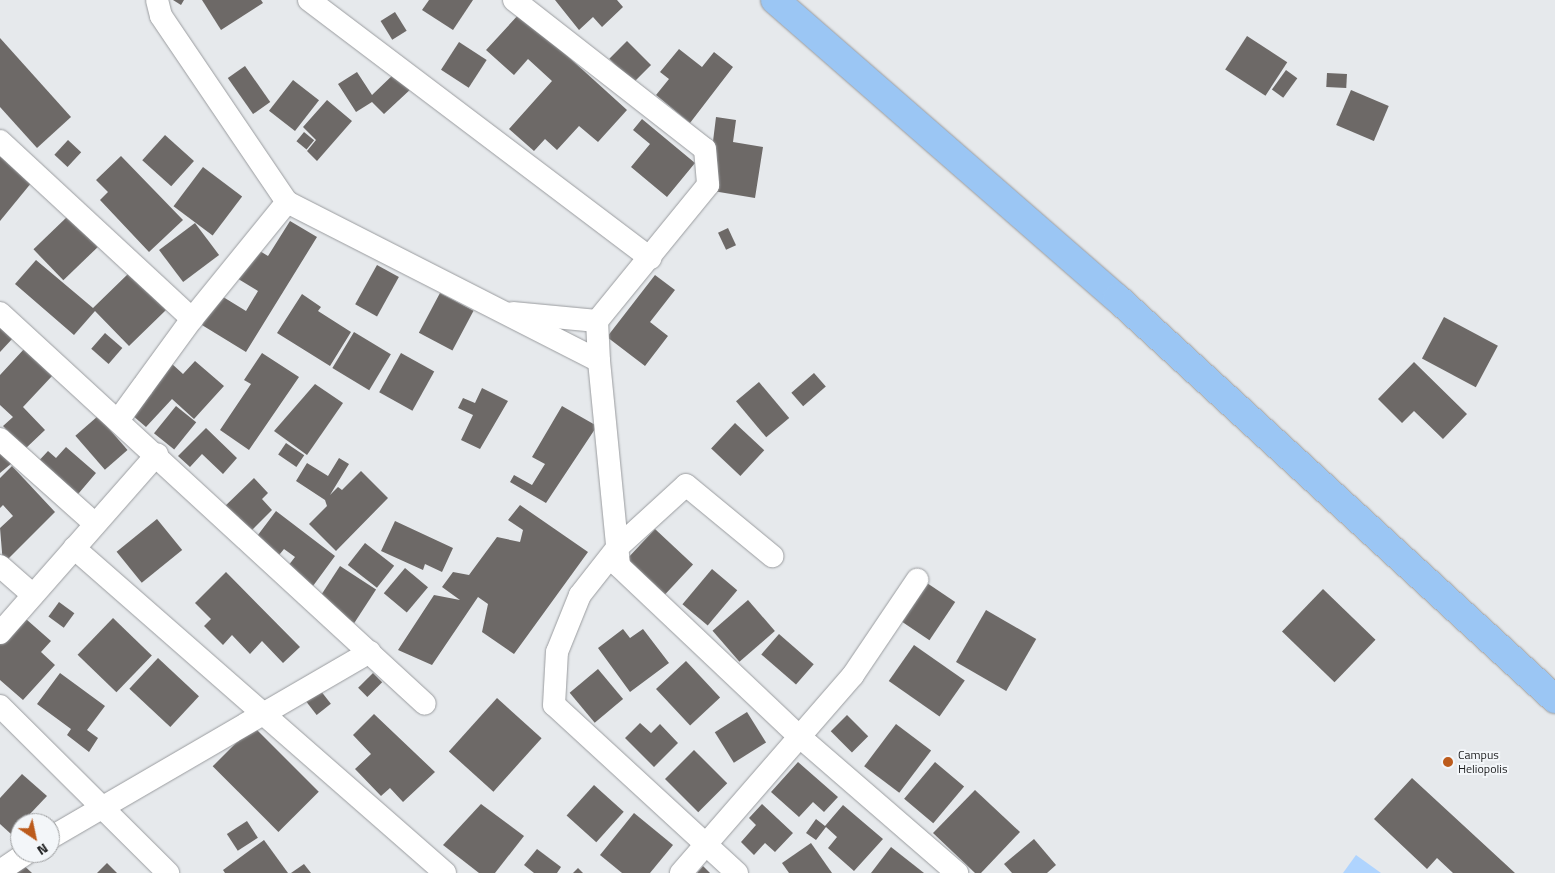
<!DOCTYPE html>
<html>
<head>
<meta charset="utf-8">
<style>
  body { margin:0 }
  #map { position:relative; width:1555px; height:873px; overflow:hidden; background:#e6e9ec; font-family:"Titillium Web",sans-serif }
  div>[style] { position:absolute }
  .green>* { inset:0; background:#afd4fe }
  .building>* { inset:0; background:#6d6967; transform-origin:0 0 }
  .roads { filter:drop-shadow(0 0 1px #9a9c9f) drop-shadow(0 0 1px #9a9c9f) }
  .minor>* { height:22px; margin:-11px; padding:0 11px; transform-origin:11px; border-radius:11px; background:#fff }
  .primary>* { height:28px; margin:-14px; padding:0 14px; transform-origin:14px; border-radius:14px; background:#9bc6f4 }
  .dots>* { width:14px; height:14px; translate:-50% -50%; box-sizing:border-box; border:2px solid #f3f6f9; border-radius:50% }
  span { translate:-50% -50%; white-space:nowrap; text-align:center; line-height:1.15; -webkit-text-stroke:4px #f3f6f9; paint-order:stroke }
  .poi-label { font-size:12px; color:#1e1f20 }
  .left { translate:0 -50%; text-align:left }
  .north { position:absolute; left:10px; top:813px; width:50px; height:50px; box-sizing:border-box; background:#f3f6f9; border:1px solid #9ea0a2; border-radius:50%; rotate:146deg; font-size:14px; font-weight:700; line-height:20px; text-align:center; color:#1e1f20 }
  .north::after { content:''; display:block; margin:auto; width:18px; height:22px; background:#bc5b1c; clip-path:polygon(50% 0,100% 100%,50% 72%,0 100%) }
</style>
</head>
<body>
<div id="map">
  <div class="green">
    <div style="clip-path:polygon(1356px 855px,1381px 873px,1343px 873px)"></div>
  </div>
  <div class="building">
    <div style="clip-path:polygon(173px 0,184px 0,181px 5px)"></div>
    <div style="clip-path:polygon(202px 0,261px 0,263px 3px,221px 30px)"></div>
    <div style="clip-path:polygon(429px 0,473px 0,453px 30px,422px 10px)"></div>
    <div style="clip-path:polygon(555px 0,617px 0,623px 7px,602px 27px,593px 17px,579px 30px)"></div>
    <div style="left:395px;top:12px;width:22px;height:17px;rotate:58deg"></div>
    <div style="clip-path:polygon(520px 13px,627px 110px,598px 142px,579px 126px,557px 150px,545px 139px,534px 151px,509px 129px,552px 81px,528px 59px,514px 75px,486px 50px)"></div>
    <div style="left:1247px;top:36px;width:48px;height:40px;rotate:33deg"></div>
    <div style="clip-path:polygon(0 38px,71px 117px,37px 148px,0 107px)"></div>
    <div style="left:627px;top:41px;width:34px;height:25px;rotate:45deg"></div>
    <div style="left:459px;top:42px;width:33px;height:33px;rotate:33deg"></div>
    <div style="clip-path:polygon(679px 49px,702px 67px,714px 52px,733px 67px,690px 123px,656px 95px,669px 79px,660px 72px)"></div>
    <div style="left:245px;top:66px;width:44px;height:21px;rotate:55deg"></div>
    <div style="left:1286px;top:70px;width:14px;height:24px;rotate:36deg"></div>
    <div style="clip-path:polygon(397px 71px,413px 87px,384px 114px,372px 102px,356px 112px,338px 84px,357px 72px,372px 95px)"></div>
    <div style="left:1327px;top:73px;width:20px;height:14px;rotate:3deg"></div>
    <div style="left:293px;top:80px;width:33px;height:39px;rotate:38deg"></div>
    <div style="left:1351px;top:90px;width:41px;height:38px;rotate:23deg"></div>
    <div style="clip-path:polygon(327px 100px,352px 121px,317px 161px,307px 151px,316px 140px,303px 127px)"></div>
    <div style="clip-path:polygon(716px 117px,736px 120px,733px 142px,763px 147px,755px 198px,707px 190px)"></div>
    <div style="clip-path:polygon(642px 119px,695px 163px,667px 197px,631px 167px,650px 144px,633px 130px)"></div>
    <div style="left:304px;top:132px;width:13px;height:12px;rotate:39deg"></div>
    <div style="left:165px;top:135px;width:39px;height:34px;rotate:42deg"></div>
    <div style="left:68px;top:140px;width:18px;height:20px;rotate:43deg"></div>
    <div style="clip-path:polygon(0 156px,32px 182px,0 221px)"></div>
    <div style="clip-path:polygon(121px 156px,183px 220px,149px 252px,100px 200px,108px 192px,96px 180px)"></div>
    <div style="left:203px;top:167px;width:49px;height:49px;rotate:37deg"></div>
    <div style="left:68px;top:216px;width:43px;height:48px;rotate:46deg"></div>
    <div style="clip-path:polygon(290px 221px,317px 237px,246px 352px,197px 322px,215px 292px,246px 311px,258px 291px,235px 277px,253px 247px,268px 256px)"></div>
    <div style="left:195px;top:223px;width:40px;height:45px;rotate:53deg"></div>
    <div style="left:728px;top:228px;width:19px;height:11px;rotate:65deg"></div>
    <div style="clip-path:polygon(36px 260px,93px 308px,130px 272px,166px 310px,129px 346px,95px 311px,74px 335px,15px 284px)"></div>
    <div style="left:377px;top:265px;width:25px;height:45px;rotate:29deg"></div>
    <div style="clip-path:polygon(655px 275px,675px 290px,650px 322px,668px 336px,645px 366px,607px 337px)"></div>
    <div style="left:440px;top:293px;width:38px;height:45px;rotate:28deg"></div>
    <div style="clip-path:polygon(302px 294px,321px 307px,318px 311px,351px 332px,330px 366px,277px 333px)"></div>
    <div style="left:1444px;top:317px;width:61px;height:47px;rotate:28deg"></div>
    <div style="clip-path:polygon(0 326px,13px 338px,0 352px)"></div>
    <div style="left:354px;top:332px;width:43px;height:42px;rotate:31deg"></div>
    <div style="left:105px;top:333px;width:23px;height:21px;rotate:41deg"></div>
    <div style="clip-path:polygon(25px 348px,53px 375px,23px 407px,45px 430px,25px 449px,3px 426px,13px 417px,0 405px,0 375px)"></div>
    <div style="clip-path:polygon(159px 352px,183px 374px,195px 361px,224px 386px,194px 419px,172px 399px,146px 427px,132px 415px,152px 393px,135px 378px)"></div>
    <div style="clip-path:polygon(262px 353px,299px 377px,249px 450px,220px 430px,251px 384px,244px 380px)"></div>
    <div style="left:401px;top:353px;width:38px;height:45px;rotate:29deg"></div>
    <div style="clip-path:polygon(1414px 362px,1467px 414px,1443px 439px,1414px 411px,1402px 423px,1378px 399px)"></div>
    <div style="left:814px;top:373px;width:18px;height:30px;rotate:49deg"></div>
    <div style="left:759px;top:382px;width:47px;height:30px;rotate:50deg"></div>
    <div style="clip-path:polygon(315px 384px,343px 403px,307px 455px,274px 431px)"></div>
    <div style="clip-path:polygon(482px 388px,508px 401px,480px 449px,461px 440px,473px 415px,458px 408px,463px 398px,475px 403px)"></div>
    <div style="left:176px;top:406px;width:26px;height:35px;rotate:39deg"></div>
    <div style="clip-path:polygon(562px 406px,597px 426px,546px 503px,510px 482px,514px 475px,532px 485px,545px 464px,532px 457px)"></div>
    <div style="left:98px;top:416px;width:45px;height:30px;rotate:49deg"></div>
    <div style="left:735px;top:423px;width:40px;height:35px;rotate:43deg"></div>
    <div style="clip-path:polygon(206px 428px,237px 458px,223px 474px,202px 454px,190px 467px,178px 456px)"></div>
    <div style="left:286px;top:443px;width:22px;height:14px;rotate:34deg"></div>
    <div style="clip-path:polygon(66px 447px,96px 473px,73px 500px,34px 466px,48px 451px,56px 458px)"></div>
    <div style="clip-path:polygon(0 449px,12px 463px,0 473px)"></div>
    <div style="clip-path:polygon(339px 458px,349px 464px,330px 495px,338px 487px,342px 490px,361px 471px,388px 498px,336px 551px,309px 524px,327px 506px,325px 500px,296px 481px,307px 463px,328px 476px)"></div>
    <div style="clip-path:polygon(12px 466px,55px 512px,3px 564px,0 528px,13px 516px,3px 505px,0 508px,0 478px)"></div>
    <div style="clip-path:polygon(254px 478px,268px 493px,262px 499px,272px 510px,246px 536px,221px 510px)"></div>
    <div style="clip-path:polygon(520px 505px,588px 552px,514px 654px,482px 632px,488px 604px,478px 597px,432px 665px,398px 650px,434px 595px,460px 600px,442px 587px,453px 572px,469px 575px,497px 537px,520px 542px,523px 530px,508px 520px)"></div>
    <div style="clip-path:polygon(276px 511px,335px 556px,313px 586px,288px 566px,295px 557px,284px 549px,275px 560px,252px 543px)"></div>
    <div style="left:157px;top:519px;width:40px;height:52px;rotate:51deg"></div>
    <div style="clip-path:polygon(395px 521px,453px 548px,442px 572px,425px 564px,423px 570px,381px 551px)"></div>
    <div style="left:655px;top:529px;width:52px;height:48px;rotate:43deg"></div>
    <div style="left:365px;top:543px;width:37px;height:28px;rotate:38deg"></div>
    <div style="left:340px;top:566px;width:43px;height:40px;rotate:33deg"></div>
    <div style="left:405px;top:568px;width:30px;height:33px;rotate:40deg"></div>
    <div style="left:712px;top:569px;width:33px;height:46px;rotate:40deg"></div>
    <div style="clip-path:polygon(226px 572px,300px 647px,283px 663px,262px 641px,250px 654px,232px 635px,223px 645px,204px 626px,211px 619px,195px 603px)"></div>
    <div style="left:927px;top:583px;width:34px;height:46px;rotate:34deg"></div>
    <div style="left:1323px;top:589px;width:73px;height:59px;rotate:44deg"></div>
    <div style="left:748px;top:600px;width:41px;height:47px;rotate:49deg"></div>
    <div style="left:59px;top:602px;width:19px;height:18px;rotate:36deg"></div>
    <div style="left:986px;top:610px;width:58px;height:60px;rotate:30deg"></div>
    <div style="clip-path:polygon(18px 612px,51px 641px,41px 652px,55px 665px,23px 700px,0 680px,0 631px)"></div>
    <div style="left:113px;top:618px;width:54px;height:51px;rotate:44deg"></div>
    <div style="clip-path:polygon(623px 629px,630px 638px,643px 629px,669px 663px,630px 692px,598px 648px)"></div>
    <div style="left:779px;top:634px;width:46px;height:27px;rotate:41deg"></div>
    <div style="left:914px;top:645px;width:62px;height:44px;rotate:35deg"></div>
    <div style="left:158px;top:658px;width:56px;height:42px;rotate:43deg"></div>
    <div style="left:686px;top:661px;width:50px;height:41px;rotate:47deg"></div>
    <div style="left:598px;top:669px;width:39px;height:37px;rotate:50deg"></div>
    <div style="clip-path:polygon(60px 673px,105px 706px,87px 730px,98px 738px,89px 752px,67px 735px,71px 729px,37px 704px)"></div>
    <div style="left:373px;top:673px;width:13px;height:21px;rotate:45deg"></div>
    <div style="left:313px;top:681px;width:29px;height:18px;rotate:52deg"></div>
    <div style="left:497px;top:698px;width:60px;height:72px;rotate:42deg"></div>
    <div style="left:747px;top:712px;width:36px;height:38px;rotate:58deg"></div>
    <div style="clip-path:polygon(374px 714px,435px 772px,403px 802px,390px 788px,381px 796px,355px 769px,371px 754px,353px 735px)"></div>
    <div style="left:847px;top:715px;width:30px;height:23px;rotate:45deg"></div>
    <div style="clip-path:polygon(640px 723px,651px 733px,660px 724px,678px 743px,654px 767px,625px 738px)"></div>
    <div style="left:896px;top:724px;width:44px;height:53px;rotate:37deg"></div>
    <div style="left:253px;top:726px;width:93px;height:57px;rotate:45deg"></div>
    <div style="left:694px;top:750px;width:47px;height:41px;rotate:45deg"></div>
    <div style="clip-path:polygon(798px 762px,838px 797px,824px 812px,813px 802px,799px 817px,771px 792px)"></div>
    <div style="left:935px;top:762px;width:38px;height:48px;rotate:40deg"></div>
    <div style="clip-path:polygon(22px 774px,47px 796px,11px 834px,0 824px,0 798px)"></div>
    <div style="clip-path:polygon(1412px 778px,1515px 873px,1453px 873px,1437px 858px,1427px 869px,1374px 819px)"></div>
    <div style="left:594px;top:785px;width:40px;height:41px;rotate:42deg"></div>
    <div style="clip-path:polygon(975px 790px,1020px 832px,981px 873px,975px 873px,933px 833px)"></div>
    <div style="clip-path:polygon(481px 804px,524px 836px,495px 873px,479px 873px,443px 845px)"></div>
    <div style="clip-path:polygon(762px 804px,793px 833px,775px 852px,765px 843px,754px 855px,741px 842px,756px 825px,749px 818px)"></div>
    <div style="clip-path:polygon(843px 805px,883px 839px,854px 871px,828px 848px,837px 837px,826px 827px,816px 840px,806px 833px,816px 819px,825px 826px)"></div>
    <div style="clip-path:polygon(634px 813px,673px 845px,650px 873px,622px 873px,600px 855px)"></div>
    <div style="left:247px;top:821px;width:20px;height:24px;rotate:57deg"></div>
    <div style="clip-path:polygon(1034px 839px,1056px 865px,1047px 873px,1012px 873px,1004px 864px)"></div>
    <div style="clip-path:polygon(264px 840px,288px 873px,225px 873px,223px 870px)"></div>
    <div style="clip-path:polygon(811px 843px,832px 873px,789px 873px,782px 863px)"></div>
    <div style="clip-path:polygon(891px 847px,924px 873px,871px 873px)"></div>
    <div style="clip-path:polygon(537px 849px,561px 867px,557px 873px,534px 873px,524px 865px)"></div>
    <div style="clip-path:polygon(19px 861px,32px 873px,7px 873px)"></div>
    <div style="clip-path:polygon(107px 863px,117px 873px,97px 873px)"></div>
    <div style="clip-path:polygon(304px 864px,311px 873px,291px 873px)"></div>
    <div style="clip-path:polygon(703px 866px,710px 873px,697px 873px)"></div>
    <div style="clip-path:polygon(578px 868px,583px 873px,573px 873px)"></div>
  </div>
  <div class="roads">
    <div class="minor">
      <div style="left:157px;top:0;width:16px;rotate:76deg"></div>
      <div style="left:161px;top:16px;width:225px;rotate:55.9deg"></div>
      <div style="left:287px;top:202px;width:350px;rotate:27deg"></div>
      <div style="left:599px;top:361px;width:206px;rotate:84.4deg"></div>
      <div style="left:619px;top:566px;width:249px;rotate:43.4deg"></div>
      <div style="left:800px;top:737px;width:208px;rotate:40.9deg"></div>
      <div style="left:309px;top:0;width:428px;rotate:37.1deg"></div>
      <div style="left:514px;top:0;width:242px;rotate:38deg"></div>
      <div style="left:705px;top:149px;width:36px;rotate:85deg"></div>
      <div style="left:708px;top:185px;width:176px;rotate:129.2deg"></div>
      <div style="left:597px;top:321px;width:40px;rotate:87.1deg"></div>
      <div style="left:0;top:141px;width:262px;rotate:42.8deg"></div>
      <div style="left:0;top:313px;width:577px;rotate:42.61deg"></div>
      <div style="left:513px;top:313px;width:84px;rotate:5.4deg"></div>
      <div style="left:119px;top:419px;width:124px;rotate:-53.9deg"></div>
      <div style="left:192px;top:319px;width:151px;rotate:-50.9deg"></div>
      <div style="left:0;top:439px;width:127px;rotate:41.8deg"></div>
      <div style="left:74px;top:548px;width:493px;rotate:41.2deg"></div>
      <div style="left:0;top:566px;width:44px;rotate:41.3deg"></div>
      <div style="left:0;top:633px;width:238px;rotate:-48.7deg"></div>
      <div style="left:0;top:706px;width:237px;rotate:44.8deg"></div>
      <div style="left:50px;top:838px;width:370px;rotate:-30.2deg"></div>
      <div style="left:0;top:871px;width:32px;rotate:-34deg"></div>
      <div style="left:681px;top:873px;width:262px;rotate:-49deg"></div>
      <div style="left:853px;top:675px;width:115px;rotate:-56deg"></div>
      <div style="left:737px;top:873px;width:248px;rotate:-137.4deg"></div>
      <div style="left:554px;top:705px;width:53px;rotate:-86.8deg"></div>
      <div style="left:557px;top:652px;width:61px;rotate:-68deg"></div>
      <div style="left:580px;top:595px;width:60px;rotate:-51.8deg"></div>
      <div style="left:617px;top:548px;width:93px;rotate:-42.4deg"></div>
      <div style="left:686px;top:485px;width:112px;rotate:39.5deg"></div>
    </div>
    <div class="primary">
      <div style="left:775px;top:0;width:454px;rotate:41.1deg"></div>
      <div style="left:1117px;top:298px;width:594px;rotate:42.47deg"></div>
    </div>
  </div>
  <div class="dots">
    <div style="left:1448px;top:762px;background:#bc5b1c"></div>
  </div>
  <div class="poi-label">
    <span class="left" style="left:1458px;top:762px">Campus<br>Heliopolis</span>
  </div>
  <div class="north">N</div>
</div>
</body>
</html>
